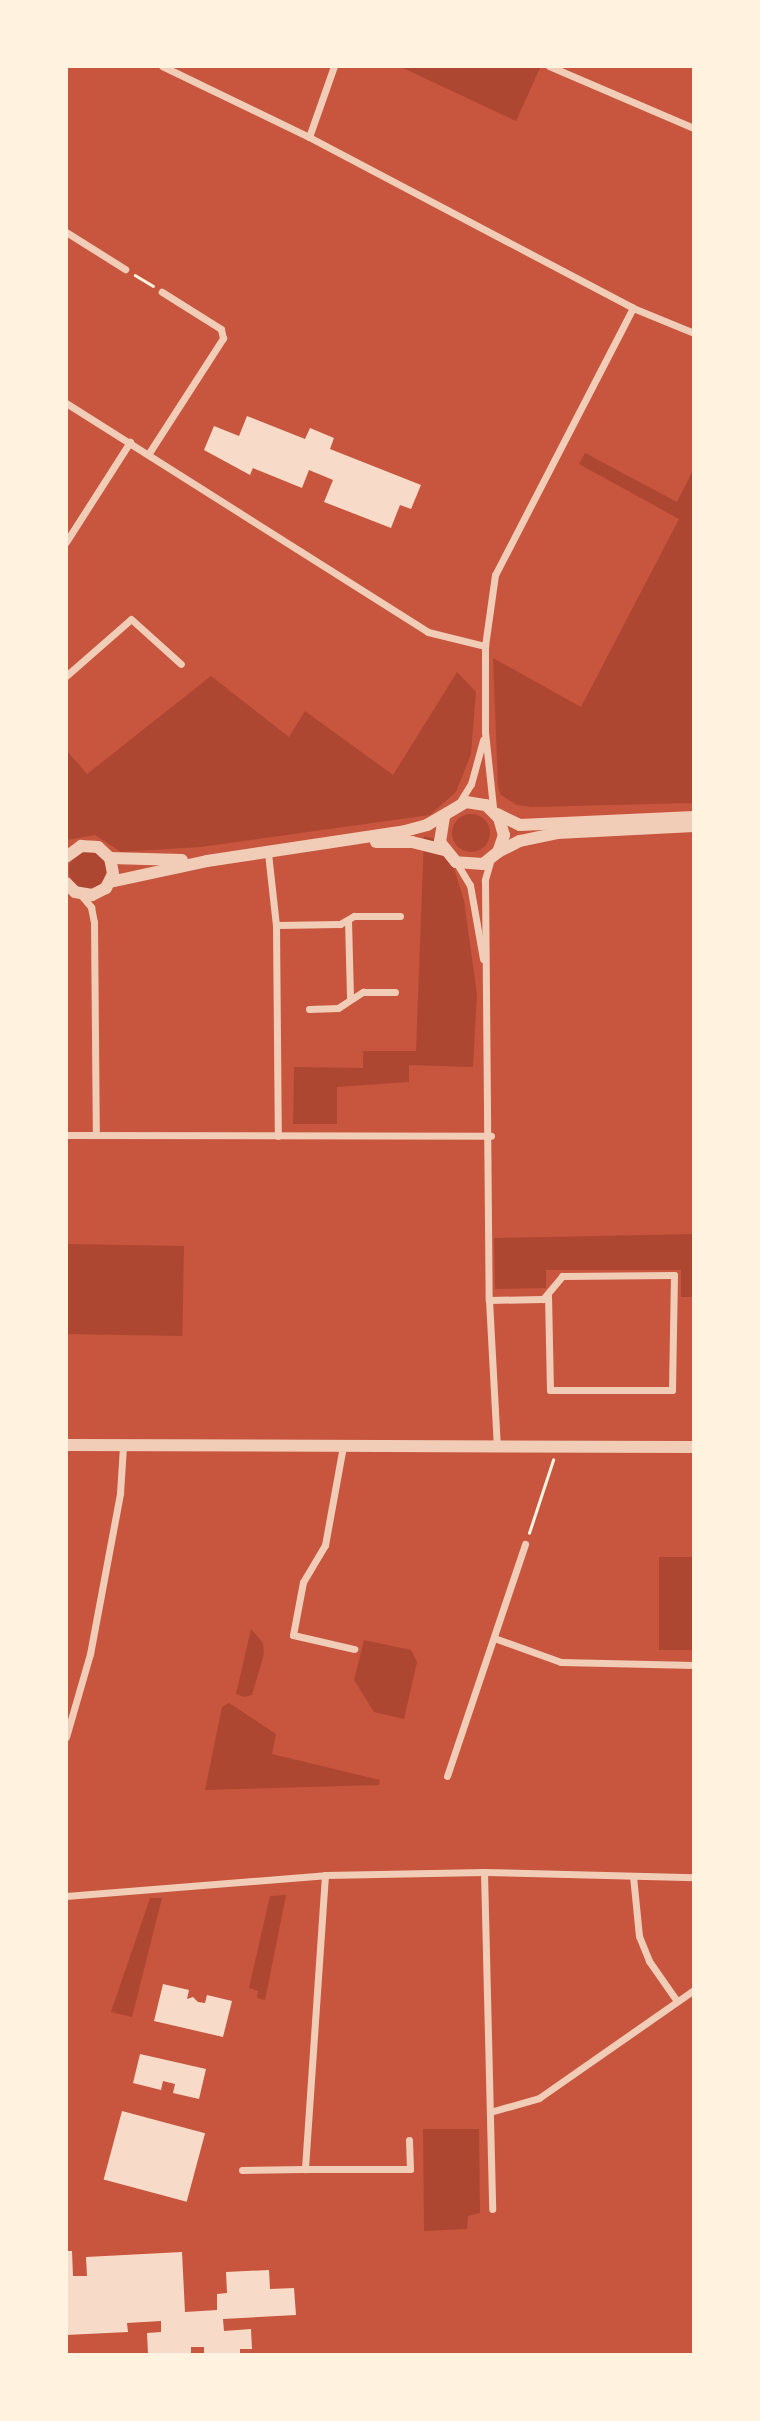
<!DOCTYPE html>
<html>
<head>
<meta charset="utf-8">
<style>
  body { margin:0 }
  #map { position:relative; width:760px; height:2421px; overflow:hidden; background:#c8553d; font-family:"Sofia Sans Condensed",sans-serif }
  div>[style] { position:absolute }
  .green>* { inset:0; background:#ae4732; transform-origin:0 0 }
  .round { border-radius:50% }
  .building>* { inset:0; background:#f7dbc8; transform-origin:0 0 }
  .path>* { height:2.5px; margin:-1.25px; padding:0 1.25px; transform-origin:1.25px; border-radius:1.25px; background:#fff3e0 }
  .minor>* { height:7px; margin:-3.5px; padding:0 3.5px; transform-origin:3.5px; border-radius:3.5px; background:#f1ccb7 }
  .tertiary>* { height:12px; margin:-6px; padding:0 6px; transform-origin:6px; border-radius:6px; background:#f1ccb7 }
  span { translate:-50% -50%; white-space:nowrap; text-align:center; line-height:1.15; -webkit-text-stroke:5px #fff3e0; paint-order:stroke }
  .frame { position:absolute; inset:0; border:68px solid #fff3e0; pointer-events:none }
</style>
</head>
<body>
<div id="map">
  <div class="green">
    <div style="clip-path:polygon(535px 66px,540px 68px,516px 121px,401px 67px)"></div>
    <div style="clip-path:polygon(585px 453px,677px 502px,693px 470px,693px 803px,531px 807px,517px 805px,501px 795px,498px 787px,493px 658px,581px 707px,679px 519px,579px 464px)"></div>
    <div style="clip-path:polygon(457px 672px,476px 692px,471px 754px,456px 792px,430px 815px,201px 847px,121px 852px,95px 835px,67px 840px,67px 751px,87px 774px,211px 676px,289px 737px,305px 711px,393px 775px)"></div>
    <div class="round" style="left:452px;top:814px;width:38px;height:38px"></div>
    <div style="clip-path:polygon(424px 836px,442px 841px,449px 851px,464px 901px,477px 994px,473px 1067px,409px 1065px,409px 1082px,337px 1087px,337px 1124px,293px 1124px,294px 1067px,363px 1068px,363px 1051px,416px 1051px)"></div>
    <div class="round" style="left:69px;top:851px;width:38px;height:38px"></div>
    <div style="clip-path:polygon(693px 1234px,693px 1297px,681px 1297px,681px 1270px,546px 1270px,546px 1288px,495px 1289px,494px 1238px)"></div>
    <div style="left:67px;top:1244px;width:117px;height:90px;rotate:1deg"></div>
    <div style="left:693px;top:1557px;width:93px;height:34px;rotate:90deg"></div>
    <div style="clip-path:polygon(251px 1629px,263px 1643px,264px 1654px,252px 1695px,244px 1697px,236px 1694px)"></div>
    <div style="clip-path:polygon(364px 1640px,411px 1650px,417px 1662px,404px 1719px,374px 1712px,354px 1680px)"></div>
    <div style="clip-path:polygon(229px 1703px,276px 1734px,272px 1754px,380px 1780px,379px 1785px,205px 1790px,222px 1707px)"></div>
    <div style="clip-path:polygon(286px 1895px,265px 2000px,257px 1998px,258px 1991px,249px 1988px,270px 1896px)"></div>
    <div style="clip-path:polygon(150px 1898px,162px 1898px,132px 2017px,111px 2012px)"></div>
    <div style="clip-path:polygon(423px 2129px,479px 2129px,480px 2213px,468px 2216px,467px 2229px,424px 2231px)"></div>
  </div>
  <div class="building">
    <div style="clip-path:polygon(247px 416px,305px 439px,310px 428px,334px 438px,330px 449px,421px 485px,411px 509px,400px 505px,391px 528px,324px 502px,333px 480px,309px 470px,302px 488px,253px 468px,250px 475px,204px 450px,214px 426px,239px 436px)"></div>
    <div style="clip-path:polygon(163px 1984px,189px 1990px,187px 1999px,193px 1997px,198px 2002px,205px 2003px,207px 1995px,232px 2001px,223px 2037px,154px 2021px)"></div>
    <div style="clip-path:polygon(140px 2054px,206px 2069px,199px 2099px,173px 2093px,175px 2084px,163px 2081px,161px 2090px,133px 2083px)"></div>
    <div style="left:122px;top:2111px;width:86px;height:71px;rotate:15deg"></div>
    <div style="clip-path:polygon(66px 2251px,72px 2251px,73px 2276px,87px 2276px,86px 2257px,182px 2252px,185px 2312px,217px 2310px,217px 2294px,227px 2293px,226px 2272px,269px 2270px,270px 2289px,294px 2288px,296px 2315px,223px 2319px,224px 2331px,251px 2329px,252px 2349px,240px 2349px,240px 2354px,204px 2354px,204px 2347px,191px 2347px,191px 2354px,148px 2354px,147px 2333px,161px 2332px,161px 2321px,127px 2323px,128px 2332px,66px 2335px)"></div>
  </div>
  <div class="path">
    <div style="left:135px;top:275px;width:21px;rotate:31deg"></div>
    <div style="left:529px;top:1533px;width:77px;rotate:-71.8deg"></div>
  </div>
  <div class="minor">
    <div style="left:162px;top:66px;width:163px;rotate:25.8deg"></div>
    <div style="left:309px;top:137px;width:366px;rotate:27.8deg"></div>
    <div style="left:633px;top:308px;width:66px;rotate:22.3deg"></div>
    <div style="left:549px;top:66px;width:158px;rotate:23.2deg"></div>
    <div style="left:309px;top:137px;width:75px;rotate:-70.6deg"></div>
    <div style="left:66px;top:232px;width:70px;rotate:32.1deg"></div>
    <div style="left:66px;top:403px;width:428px;rotate:32.3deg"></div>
    <div style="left:428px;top:632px;width:59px;rotate:13.8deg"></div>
    <div style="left:149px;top:453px;width:137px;rotate:-57.2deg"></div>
    <div style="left:223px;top:338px;width:9px;rotate:-103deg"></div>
    <div style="left:221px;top:329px;width:70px;rotate:-147.9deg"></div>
    <div style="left:66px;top:542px;width:119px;rotate:-57.4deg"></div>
    <div style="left:66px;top:676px;width:86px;rotate:-41.2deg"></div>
    <div style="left:131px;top:619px;width:67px;rotate:42deg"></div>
    <div style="left:459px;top:803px;width:22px;rotate:-58deg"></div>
    <div style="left:471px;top:784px;width:46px;rotate:-74.7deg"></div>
    <div style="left:493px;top:807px;width:75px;rotate:-96.1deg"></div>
    <div style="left:485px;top:732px;width:86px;rotate:-90deg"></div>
    <div style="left:485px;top:646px;width:72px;rotate:-82deg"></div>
    <div style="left:495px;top:575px;width:301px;rotate:-62.7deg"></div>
    <div style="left:268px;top:853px;width:72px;rotate:83.7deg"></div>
    <div style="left:276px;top:925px;width:211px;rotate:89.5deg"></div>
    <div style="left:456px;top:862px;width:27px;rotate:59deg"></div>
    <div style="left:470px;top:885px;width:75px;rotate:80deg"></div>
    <div style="left:490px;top:862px;width:19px;rotate:106deg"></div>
    <div style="left:485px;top:880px;width:420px;rotate:89.5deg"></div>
    <div style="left:489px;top:1300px;width:147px;rotate:86.9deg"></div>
    <div style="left:81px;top:895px;width:16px;rotate:50deg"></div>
    <div style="left:91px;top:907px;width:15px;rotate:79deg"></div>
    <div style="left:94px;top:922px;width:213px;rotate:89.5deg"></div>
    <div style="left:348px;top:920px;width:78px;rotate:88.5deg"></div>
    <div style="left:276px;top:925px;width:64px;rotate:-0.9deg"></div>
    <div style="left:340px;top:924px;width:16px;rotate:-30deg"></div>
    <div style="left:354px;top:916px;width:46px"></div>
    <div style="left:309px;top:1009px;width:29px;rotate:-2deg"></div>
    <div style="left:338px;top:1008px;width:30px;rotate:-33deg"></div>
    <div style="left:363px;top:992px;width:32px"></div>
    <div style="left:66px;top:1135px;width:425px;rotate:0.1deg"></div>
    <div style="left:489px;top:1300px;width:54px;rotate:-1.1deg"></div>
    <div style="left:543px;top:1299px;width:30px;rotate:-50deg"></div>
    <div style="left:562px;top:1276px;width:112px;rotate:-0.5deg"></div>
    <div style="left:674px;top:1275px;width:115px;rotate:91deg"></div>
    <div style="left:672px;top:1390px;width:122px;rotate:180deg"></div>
    <div style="left:550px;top:1390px;width:96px;rotate:-91.2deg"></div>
    <div style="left:343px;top:1446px;width:101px;rotate:100.3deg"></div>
    <div style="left:325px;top:1545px;width:43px;rotate:120.7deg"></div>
    <div style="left:303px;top:1582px;width:54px;rotate:100.7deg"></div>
    <div style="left:293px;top:1635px;width:63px;rotate:12.9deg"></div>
    <div style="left:494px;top:1638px;width:71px;rotate:19.7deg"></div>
    <div style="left:561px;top:1662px;width:133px;rotate:1.3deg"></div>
    <div style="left:66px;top:1737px;width:86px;rotate:-73.9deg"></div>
    <div style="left:90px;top:1654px;width:164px;rotate:-79.4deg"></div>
    <div style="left:120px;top:1493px;width:46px;rotate:-86.3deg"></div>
    <div style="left:447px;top:1776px;width:245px;rotate:-71.4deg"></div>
    <div style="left:484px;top:1872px;width:337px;rotate:88.6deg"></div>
    <div style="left:325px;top:1875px;width:295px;rotate:93.9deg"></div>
    <div style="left:305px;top:2169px;width:105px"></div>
    <div style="left:410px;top:2169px;width:29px;rotate:-92deg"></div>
    <div style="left:633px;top:1876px;width:60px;rotate:84.3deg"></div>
    <div style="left:639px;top:1936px;width:27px;rotate:68deg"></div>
    <div style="left:649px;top:1961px;width:49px;rotate:55deg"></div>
    <div style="left:66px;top:1896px;width:260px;rotate:-4.6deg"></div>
    <div style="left:325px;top:1875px;width:159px;rotate:-1.1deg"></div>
    <div style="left:484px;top:1872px;width:210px;rotate:1.4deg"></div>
    <div style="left:490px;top:2112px;width:51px;rotate:-15.9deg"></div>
    <div style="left:539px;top:2098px;width:189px;rotate:-34.9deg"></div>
    <div style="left:242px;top:2170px;width:63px;rotate:-0.9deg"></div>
  </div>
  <div class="tertiary">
    <div style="left:497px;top:814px;width:25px;rotate:26deg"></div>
    <div style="left:520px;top:825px;width:174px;rotate:-2.6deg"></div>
    <div style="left:376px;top:842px;width:36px"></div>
    <div style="left:412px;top:842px;width:32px;rotate:14deg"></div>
    <div style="left:498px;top:852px;width:25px;rotate:-27deg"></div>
    <div style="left:520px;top:841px;width:38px;rotate:-12deg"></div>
    <div style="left:557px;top:833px;width:137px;rotate:-2.9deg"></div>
    <div style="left:66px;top:857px;width:19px;rotate:-36deg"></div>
    <div style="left:81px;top:846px;width:17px;rotate:3deg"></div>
    <div style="left:98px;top:847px;width:16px;rotate:43deg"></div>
    <div style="left:110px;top:858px;width:16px;rotate:79deg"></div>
    <div style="left:113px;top:874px;width:16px;rotate:117deg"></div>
    <div style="left:106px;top:888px;width:16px;rotate:153deg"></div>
    <div style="left:92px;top:895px;width:17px;rotate:-170deg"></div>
    <div style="left:75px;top:892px;width:13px;rotate:-135deg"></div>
    <div style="left:110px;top:858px;width:72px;rotate:1.6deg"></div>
    <div style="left:110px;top:882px;width:99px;rotate:-12.2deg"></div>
    <div style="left:207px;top:861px;width:200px;rotate:-8.6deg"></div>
    <div style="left:405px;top:831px;width:23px;rotate:-15deg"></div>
    <div style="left:427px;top:825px;width:45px;rotate:-30.5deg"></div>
    <div style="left:466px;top:802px;width:20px;rotate:9deg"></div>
    <div style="left:486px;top:805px;width:18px;rotate:45deg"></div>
    <div style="left:499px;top:818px;width:18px;rotate:74deg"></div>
    <div style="left:504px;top:835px;width:18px;rotate:109deg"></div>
    <div style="left:498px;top:852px;width:19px;rotate:141deg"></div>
    <div style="left:483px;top:864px;width:27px;rotate:-176deg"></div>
    <div style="left:456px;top:862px;width:26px;rotate:-129deg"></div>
    <div style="left:440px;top:842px;width:26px;rotate:-81deg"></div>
    <div style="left:66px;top:1445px;width:628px;rotate:0.18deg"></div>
  </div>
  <div class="frame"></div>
</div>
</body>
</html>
